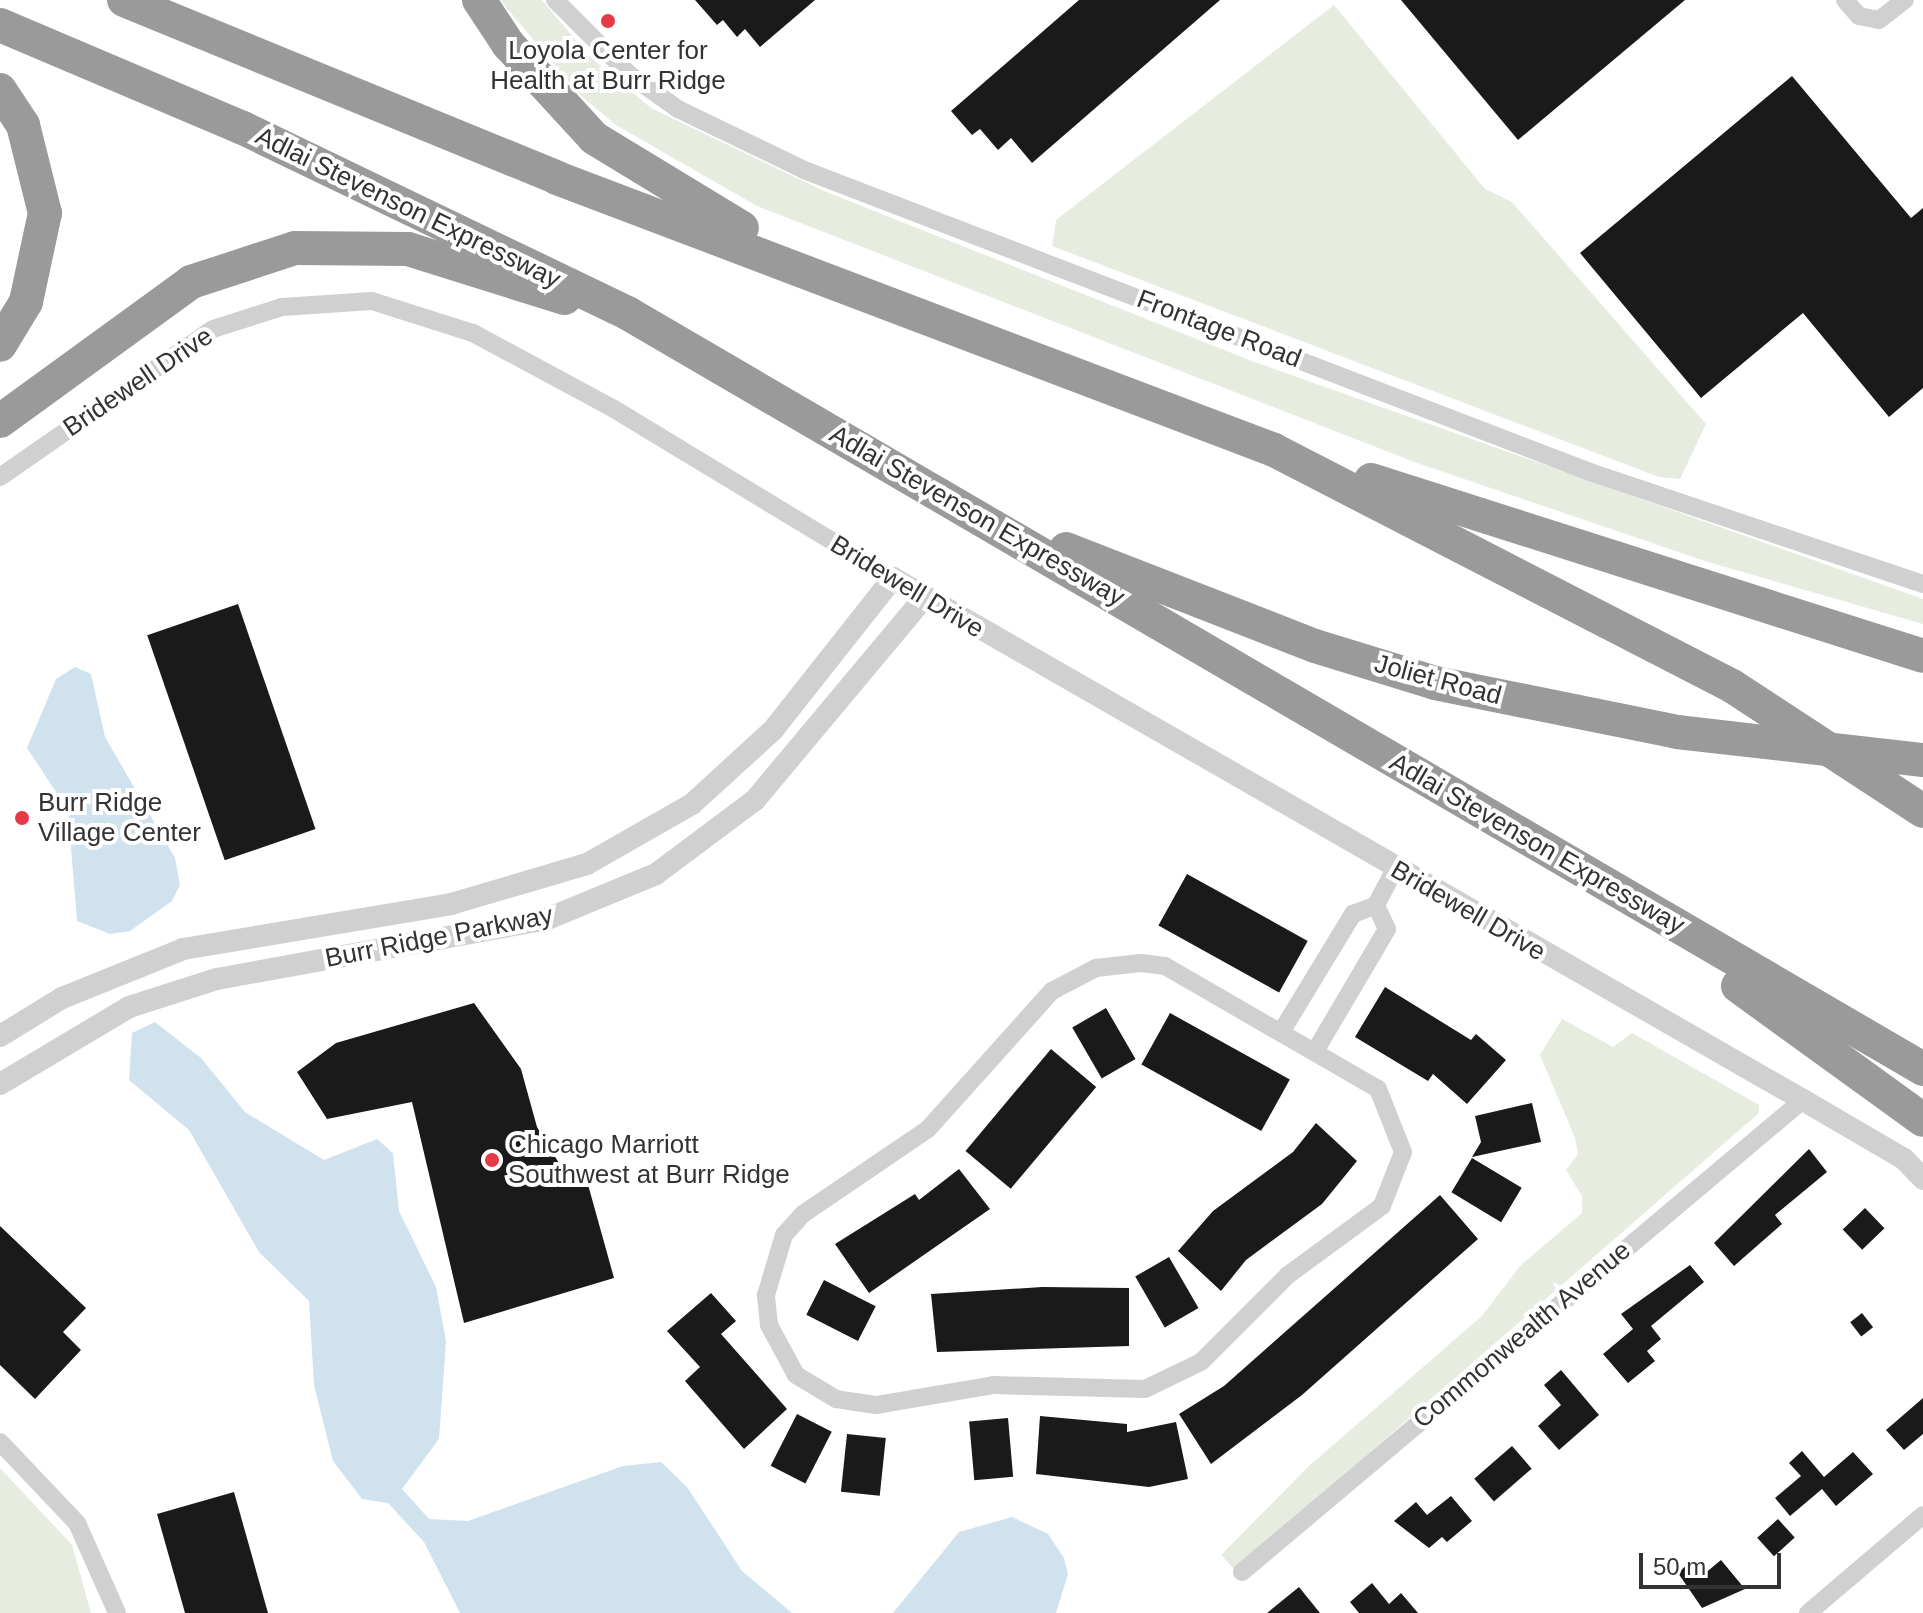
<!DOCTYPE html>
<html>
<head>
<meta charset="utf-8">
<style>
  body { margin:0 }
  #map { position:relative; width:1923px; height:1613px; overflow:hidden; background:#fff; font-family:Helvetica,sans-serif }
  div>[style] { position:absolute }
  .green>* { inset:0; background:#e6ecdf }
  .water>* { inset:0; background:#cfe2ee }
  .building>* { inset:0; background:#1a1a1a; transform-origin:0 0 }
  .minor>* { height:18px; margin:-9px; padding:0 9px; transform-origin:9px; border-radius:9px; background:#d0d0d0 }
  .tertiary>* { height:22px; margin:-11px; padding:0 11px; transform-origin:11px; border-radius:11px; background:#d0d0d0 }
  .motorway>* { height:34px; margin:-17px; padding:0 17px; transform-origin:17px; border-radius:17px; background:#9a9a9a }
  .motorway-bridge>* { height:34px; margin:-17px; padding:0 17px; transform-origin:17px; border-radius:17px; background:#9a9a9a }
  .dots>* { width:22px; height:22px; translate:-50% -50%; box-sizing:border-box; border:4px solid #fff; border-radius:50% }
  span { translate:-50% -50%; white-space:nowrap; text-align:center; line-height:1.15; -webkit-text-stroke:8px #fff; paint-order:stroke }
  .poi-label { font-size:26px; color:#333 }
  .left { translate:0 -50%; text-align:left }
  .street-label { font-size:26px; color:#333 }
  .scale { position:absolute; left:1639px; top:1553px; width:142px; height:36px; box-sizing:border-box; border:4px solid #333; border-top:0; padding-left:10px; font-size:24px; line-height:28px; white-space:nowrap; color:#333; -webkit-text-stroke:6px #fff; paint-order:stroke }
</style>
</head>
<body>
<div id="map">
  <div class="green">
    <div style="clip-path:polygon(500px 0,542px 0,589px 56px,651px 108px,824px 191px,1252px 361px,1923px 599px,1923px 624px,1708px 562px,1417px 463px,757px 206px,616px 125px,580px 95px)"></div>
    <div style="clip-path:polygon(1334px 5px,1485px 189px,1512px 202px,1706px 424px,1680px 479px,1659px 477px,1052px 246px,1056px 220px)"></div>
    <div style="clip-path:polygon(1562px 1019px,1613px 1047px,1632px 1033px,1759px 1105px,1759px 1113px,1235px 1570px,1221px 1555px,1309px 1466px,1482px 1316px,1520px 1266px,1582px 1213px,1582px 1196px,1566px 1170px,1578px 1154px,1575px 1138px,1540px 1055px)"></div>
    <div style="clip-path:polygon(0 1468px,72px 1545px,91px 1613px,0 1613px)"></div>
  </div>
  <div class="water">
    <div style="clip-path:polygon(75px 667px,91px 674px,105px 737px,175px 858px,180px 885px,172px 901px,130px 931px,110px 934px,77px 921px,68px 810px,27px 748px,56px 679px)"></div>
    <div style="clip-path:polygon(155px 1022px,201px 1058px,245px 1112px,324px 1160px,377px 1139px,393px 1153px,399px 1211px,436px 1287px,446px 1341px,439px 1439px,402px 1489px,429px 1519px,468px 1521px,623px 1466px,661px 1462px,687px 1487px,742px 1571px,792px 1613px,460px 1613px,424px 1542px,388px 1503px,362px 1499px,333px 1461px,314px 1385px,309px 1301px,259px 1252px,189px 1130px,129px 1080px,132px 1033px)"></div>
    <div style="clip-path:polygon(1012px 1517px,1048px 1534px,1064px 1558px,1068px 1574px,1056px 1613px,893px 1613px,959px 1532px)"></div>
  </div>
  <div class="building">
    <div style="clip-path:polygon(695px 0,815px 0,760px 47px,745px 29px,737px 37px,723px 20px,717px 25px)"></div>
    <div style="clip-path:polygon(1079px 0,1220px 0,1032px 163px,1011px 138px,998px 150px,980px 129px,972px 135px,951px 111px)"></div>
    <div style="clip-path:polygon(1401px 0,1685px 0,1518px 140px)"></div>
    <div style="clip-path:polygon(1792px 76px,1911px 218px,1923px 208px,1923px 388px,1889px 417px,1803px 313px,1701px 398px,1580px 253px)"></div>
    <div style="left:238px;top:604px;width:238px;height:96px;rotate:71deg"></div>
    <div style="left:1187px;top:874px;width:138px;height:59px;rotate:29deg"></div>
    <div style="clip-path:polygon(1385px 987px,1471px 1040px,1476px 1034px,1506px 1060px,1467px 1104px,1433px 1074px,1428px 1081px,1355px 1037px)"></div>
    <div style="clip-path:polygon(474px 1003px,521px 1069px,537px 1127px,571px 1183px,587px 1181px,614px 1278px,464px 1323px,412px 1102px,327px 1119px,297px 1072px,336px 1043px)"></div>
    <div style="left:1106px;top:1008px;width:59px;height:39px;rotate:60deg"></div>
    <div style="left:1170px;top:1013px;width:137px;height:59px;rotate:29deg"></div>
    <div style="left:1051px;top:1049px;width:59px;height:133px;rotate:40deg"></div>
    <div style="clip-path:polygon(1532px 1103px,1541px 1142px,1472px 1157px,1481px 1142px,1475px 1116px)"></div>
    <div style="clip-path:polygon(1316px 1123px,1357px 1161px,1322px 1204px,1246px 1260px,1221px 1291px,1178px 1251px,1213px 1211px,1293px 1152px)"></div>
    <div style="clip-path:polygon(1809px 1149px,1827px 1172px,1775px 1215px,1782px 1224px,1734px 1266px,1714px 1243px)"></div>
    <div style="left:1472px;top:1158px;width:58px;height:40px;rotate:31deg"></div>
    <div style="clip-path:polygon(959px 1169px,990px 1209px,869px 1293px,835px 1244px,915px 1194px,919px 1200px)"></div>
    <div style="clip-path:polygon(1440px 1195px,1478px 1239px,1302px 1395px,1211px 1464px,1179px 1414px,1224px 1386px)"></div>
    <div style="left:1865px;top:1208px;width:28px;height:31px;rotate:46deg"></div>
    <div style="clip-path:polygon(0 1226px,86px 1308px,63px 1332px,81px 1350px,35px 1399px,0 1365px)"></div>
    <div style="left:1169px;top:1257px;width:59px;height:39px;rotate:60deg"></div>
    <div style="clip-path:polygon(1690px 1265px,1704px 1282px,1651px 1326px,1661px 1339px,1647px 1351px,1655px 1361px,1628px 1383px,1603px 1354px,1633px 1329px,1621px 1314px)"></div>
    <div style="left:824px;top:1280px;width:58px;height:39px;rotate:27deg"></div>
    <div style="clip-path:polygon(1042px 1287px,1129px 1288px,1129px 1346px,937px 1352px,931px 1294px)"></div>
    <div style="clip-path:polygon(711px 1293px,736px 1321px,721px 1334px,787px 1409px,744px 1449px,685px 1381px,700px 1367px,667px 1331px)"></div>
    <div style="left:1862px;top:1313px;width:18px;height:15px;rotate:52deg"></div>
    <div style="clip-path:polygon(1561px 1370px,1599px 1415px,1559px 1450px,1538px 1426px,1561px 1405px,1544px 1385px)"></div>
    <div style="clip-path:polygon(1923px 1398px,1923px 1434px,1904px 1450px,1886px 1430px)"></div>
    <div style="left:797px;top:1414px;width:39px;height:58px;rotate:27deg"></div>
    <div style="clip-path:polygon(1040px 1416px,1127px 1424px,1127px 1432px,1176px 1422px,1188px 1479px,1149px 1487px,1036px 1474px)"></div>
    <div style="left:1008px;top:1418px;width:59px;height:39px;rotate:85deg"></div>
    <div style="left:847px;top:1434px;width:39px;height:58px;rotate:6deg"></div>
    <div style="left:1512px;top:1446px;width:30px;height:50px;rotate:49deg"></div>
    <div style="clip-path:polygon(1802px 1451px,1824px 1477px,1853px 1452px,1873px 1474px,1836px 1506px,1822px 1489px,1790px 1516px,1775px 1498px,1801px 1476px,1789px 1463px)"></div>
    <div style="clip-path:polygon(234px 1492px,268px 1613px,185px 1613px,157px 1514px)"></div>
    <div style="clip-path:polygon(1451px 1496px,1472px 1521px,1447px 1542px,1442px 1537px,1429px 1548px,1394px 1521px,1416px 1502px,1427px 1515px)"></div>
    <div style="left:1778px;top:1519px;width:25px;height:28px;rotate:48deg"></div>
    <div style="clip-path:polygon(1721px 1560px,1745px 1589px,1702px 1608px,1678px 1573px,1691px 1561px,1703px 1575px)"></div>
    <div style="clip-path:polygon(1372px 1583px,1389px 1604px,1401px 1593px,1418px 1613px,1359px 1613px,1350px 1602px)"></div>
    <div style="clip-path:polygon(1299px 1587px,1320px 1613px,1267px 1613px)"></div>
  </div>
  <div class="minor">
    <div style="left:555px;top:0;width:106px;rotate:45deg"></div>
    <div style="left:630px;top:75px;width:59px;rotate:35.3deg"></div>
    <div style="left:678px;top:109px;width:140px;rotate:25.8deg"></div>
    <div style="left:804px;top:170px;width:842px;rotate:21.02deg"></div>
    <div style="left:1590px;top:472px;width:351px;rotate:18.6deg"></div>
    <div style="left:1845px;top:0;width:21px;rotate:49deg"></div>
    <div style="left:1859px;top:16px;width:20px;rotate:11deg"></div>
    <div style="left:1879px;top:20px;width:33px;rotate:-38deg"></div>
    <div style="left:0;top:477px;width:259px;rotate:-34.8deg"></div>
    <div style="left:213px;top:329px;width:72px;rotate:-17.7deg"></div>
    <div style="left:282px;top:307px;width:90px;rotate:-3.8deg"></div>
    <div style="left:372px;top:301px;width:106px;rotate:17.6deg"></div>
    <div style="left:473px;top:333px;width:160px;rotate:28.3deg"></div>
    <div style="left:614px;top:409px;width:326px;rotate:31.2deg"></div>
    <div style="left:1141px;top:963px;width:24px;rotate:7deg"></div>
    <div style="left:1165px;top:966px;width:246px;rotate:30deg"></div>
    <div style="left:1378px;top:1089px;width:68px;rotate:68.4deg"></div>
    <div style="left:1403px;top:1152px;width:58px;rotate:111.3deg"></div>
    <div style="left:1382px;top:1206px;width:117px;rotate:143.7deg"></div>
    <div style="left:1288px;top:1275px;width:123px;rotate:135deg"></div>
    <div style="left:1201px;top:1362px;width:62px;rotate:154.3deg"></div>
    <div style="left:1145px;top:1389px;width:151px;rotate:-178.5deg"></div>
    <div style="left:994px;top:1385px;width:120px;rotate:170.4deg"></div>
    <div style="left:876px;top:1405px;width:40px;rotate:-171.5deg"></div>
    <div style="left:836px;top:1399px;width:47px;rotate:-149deg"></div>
    <div style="left:796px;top:1375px;width:57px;rotate:-118.4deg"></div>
    <div style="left:769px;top:1325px;width:30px;rotate:-96deg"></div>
    <div style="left:766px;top:1295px;width:63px;rotate:-73.3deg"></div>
    <div style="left:784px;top:1235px;width:28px;rotate:-48deg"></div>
    <div style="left:803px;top:1214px;width:151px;rotate:-34.2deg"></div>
    <div style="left:928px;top:1129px;width:186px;rotate:-48.1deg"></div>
    <div style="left:1052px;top:991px;width:50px;rotate:-27.6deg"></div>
    <div style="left:1096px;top:968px;width:45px;rotate:-6.3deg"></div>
    <div style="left:1283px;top:1029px;width:135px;rotate:-58.7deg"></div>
    <div style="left:1353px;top:914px;width:25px;rotate:-21deg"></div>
    <div style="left:1376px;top:905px;width:41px;rotate:-62.2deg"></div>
    <div style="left:1317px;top:1048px;width:138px;rotate:-59.5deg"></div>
    <div style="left:1387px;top:929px;width:26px;rotate:-115deg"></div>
    <div style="left:0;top:1442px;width:112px;rotate:46.5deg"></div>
    <div style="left:77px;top:1523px;width:98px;rotate:66deg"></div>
    <div style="left:1242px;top:1572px;width:733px;rotate:-40.08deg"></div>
    <div style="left:1808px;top:1613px;width:151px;rotate:-40.4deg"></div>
  </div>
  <div class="tertiary">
    <div style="left:0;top:1036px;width:73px;rotate:-31.5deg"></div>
    <div style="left:62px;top:998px;width:131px;rotate:-22deg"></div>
    <div style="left:183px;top:949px;width:272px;rotate:-9.5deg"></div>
    <div style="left:451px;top:904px;width:142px;rotate:-16.4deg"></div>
    <div style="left:587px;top:864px;width:121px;rotate:-29.7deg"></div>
    <div style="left:692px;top:804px;width:110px;rotate:-42.4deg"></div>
    <div style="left:773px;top:730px;width:194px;rotate:-51.7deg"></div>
    <div style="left:893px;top:578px;width:1049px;rotate:29.84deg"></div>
    <div style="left:1803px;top:1100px;width:117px;rotate:30.3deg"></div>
    <div style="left:1904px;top:1159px;width:28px;rotate:46deg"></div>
    <div style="left:0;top:1084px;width:150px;rotate:-30.8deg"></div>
    <div style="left:129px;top:1007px;width:92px;rotate:-17.7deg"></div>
    <div style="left:217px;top:979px;width:335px;rotate:-10.3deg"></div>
    <div style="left:547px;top:919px;width:118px;rotate:-22.4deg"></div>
    <div style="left:656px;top:874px;width:124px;rotate:-36.8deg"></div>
    <div style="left:755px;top:800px;width:262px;rotate:-50.1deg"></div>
  </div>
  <div class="motorway">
    <div style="left:124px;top:0;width:468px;rotate:22.3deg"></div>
    <div style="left:557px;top:178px;width:767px;rotate:20.77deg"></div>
    <div style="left:1274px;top:450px;width:515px;rotate:27.26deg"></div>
    <div style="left:479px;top:0;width:53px;rotate:56.6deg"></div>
    <div style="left:508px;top:44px;width:127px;rotate:47.5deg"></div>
    <div style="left:594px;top:138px;width:173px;rotate:31.3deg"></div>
    <div style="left:0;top:25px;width:264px;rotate:23deg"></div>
    <div style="left:243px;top:128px;width:428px;rotate:25.7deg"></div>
    <div style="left:629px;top:314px;width:1498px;rotate:30.26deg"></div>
    <div style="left:0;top:90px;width:42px;rotate:56.7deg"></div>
    <div style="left:23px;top:125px;width:91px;rotate:76deg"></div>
    <div style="left:45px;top:213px;width:91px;rotate:102.1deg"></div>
    <div style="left:26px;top:302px;width:50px;rotate:121.2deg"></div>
    <div style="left:0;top:421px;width:236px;rotate:-36deg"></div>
    <div style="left:191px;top:282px;width:109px;rotate:-18.1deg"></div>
    <div style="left:295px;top:248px;width:113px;rotate:0.5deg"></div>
    <div style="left:408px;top:249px;width:164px;rotate:17.4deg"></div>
    <div style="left:1371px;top:480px;width:579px;rotate:17.68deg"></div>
    <div style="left:1066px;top:549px;width:267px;rotate:21.3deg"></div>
    <div style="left:1315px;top:646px;width:126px;rotate:17.1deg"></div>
    <div style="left:1435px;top:683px;width:247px;rotate:11.4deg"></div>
    <div style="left:1677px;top:732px;width:248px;rotate:6.5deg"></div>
    <div style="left:1738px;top:986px;width:228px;rotate:35.9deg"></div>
  </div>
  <div class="motorway-bridge">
    <div style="left:1732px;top:686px;width:228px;rotate:33.2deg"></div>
  </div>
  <div class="dots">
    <div style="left:608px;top:21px;background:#e63946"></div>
    <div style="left:22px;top:818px;background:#e63946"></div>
    <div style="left:492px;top:1160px;background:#e63946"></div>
  </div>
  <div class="poi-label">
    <span style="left:608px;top:66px">Loyola Center for<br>Health at Burr Ridge</span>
    <span class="left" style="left:38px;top:818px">Burr Ridge<br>Village Center</span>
    <span class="left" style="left:508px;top:1160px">Chicago Marriott<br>Southwest at Burr Ridge</span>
  </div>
  <div class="street-label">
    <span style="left:408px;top:208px;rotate:26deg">Adlai Stevenson Expressway</span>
    <span style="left:1219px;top:329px;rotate:21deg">Frontage Road</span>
    <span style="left:138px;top:382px;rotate:-34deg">Bridewell Drive</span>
    <span style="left:977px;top:516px;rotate:30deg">Adlai Stevenson Expressway</span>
    <span style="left:907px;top:587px;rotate:31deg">Bridewell Drive</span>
    <span style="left:1438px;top:680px;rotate:15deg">Joliet Road</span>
    <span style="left:1537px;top:844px;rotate:30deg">Adlai Stevenson Expressway</span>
    <span style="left:1468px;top:911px;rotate:30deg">Bridewell Drive</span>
    <span style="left:439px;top:937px;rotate:-11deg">Burr Ridge Parkway</span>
    <span style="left:1522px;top:1335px;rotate:-40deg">Commonwealth Avenue</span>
  </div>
  <div class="scale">50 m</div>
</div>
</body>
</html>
